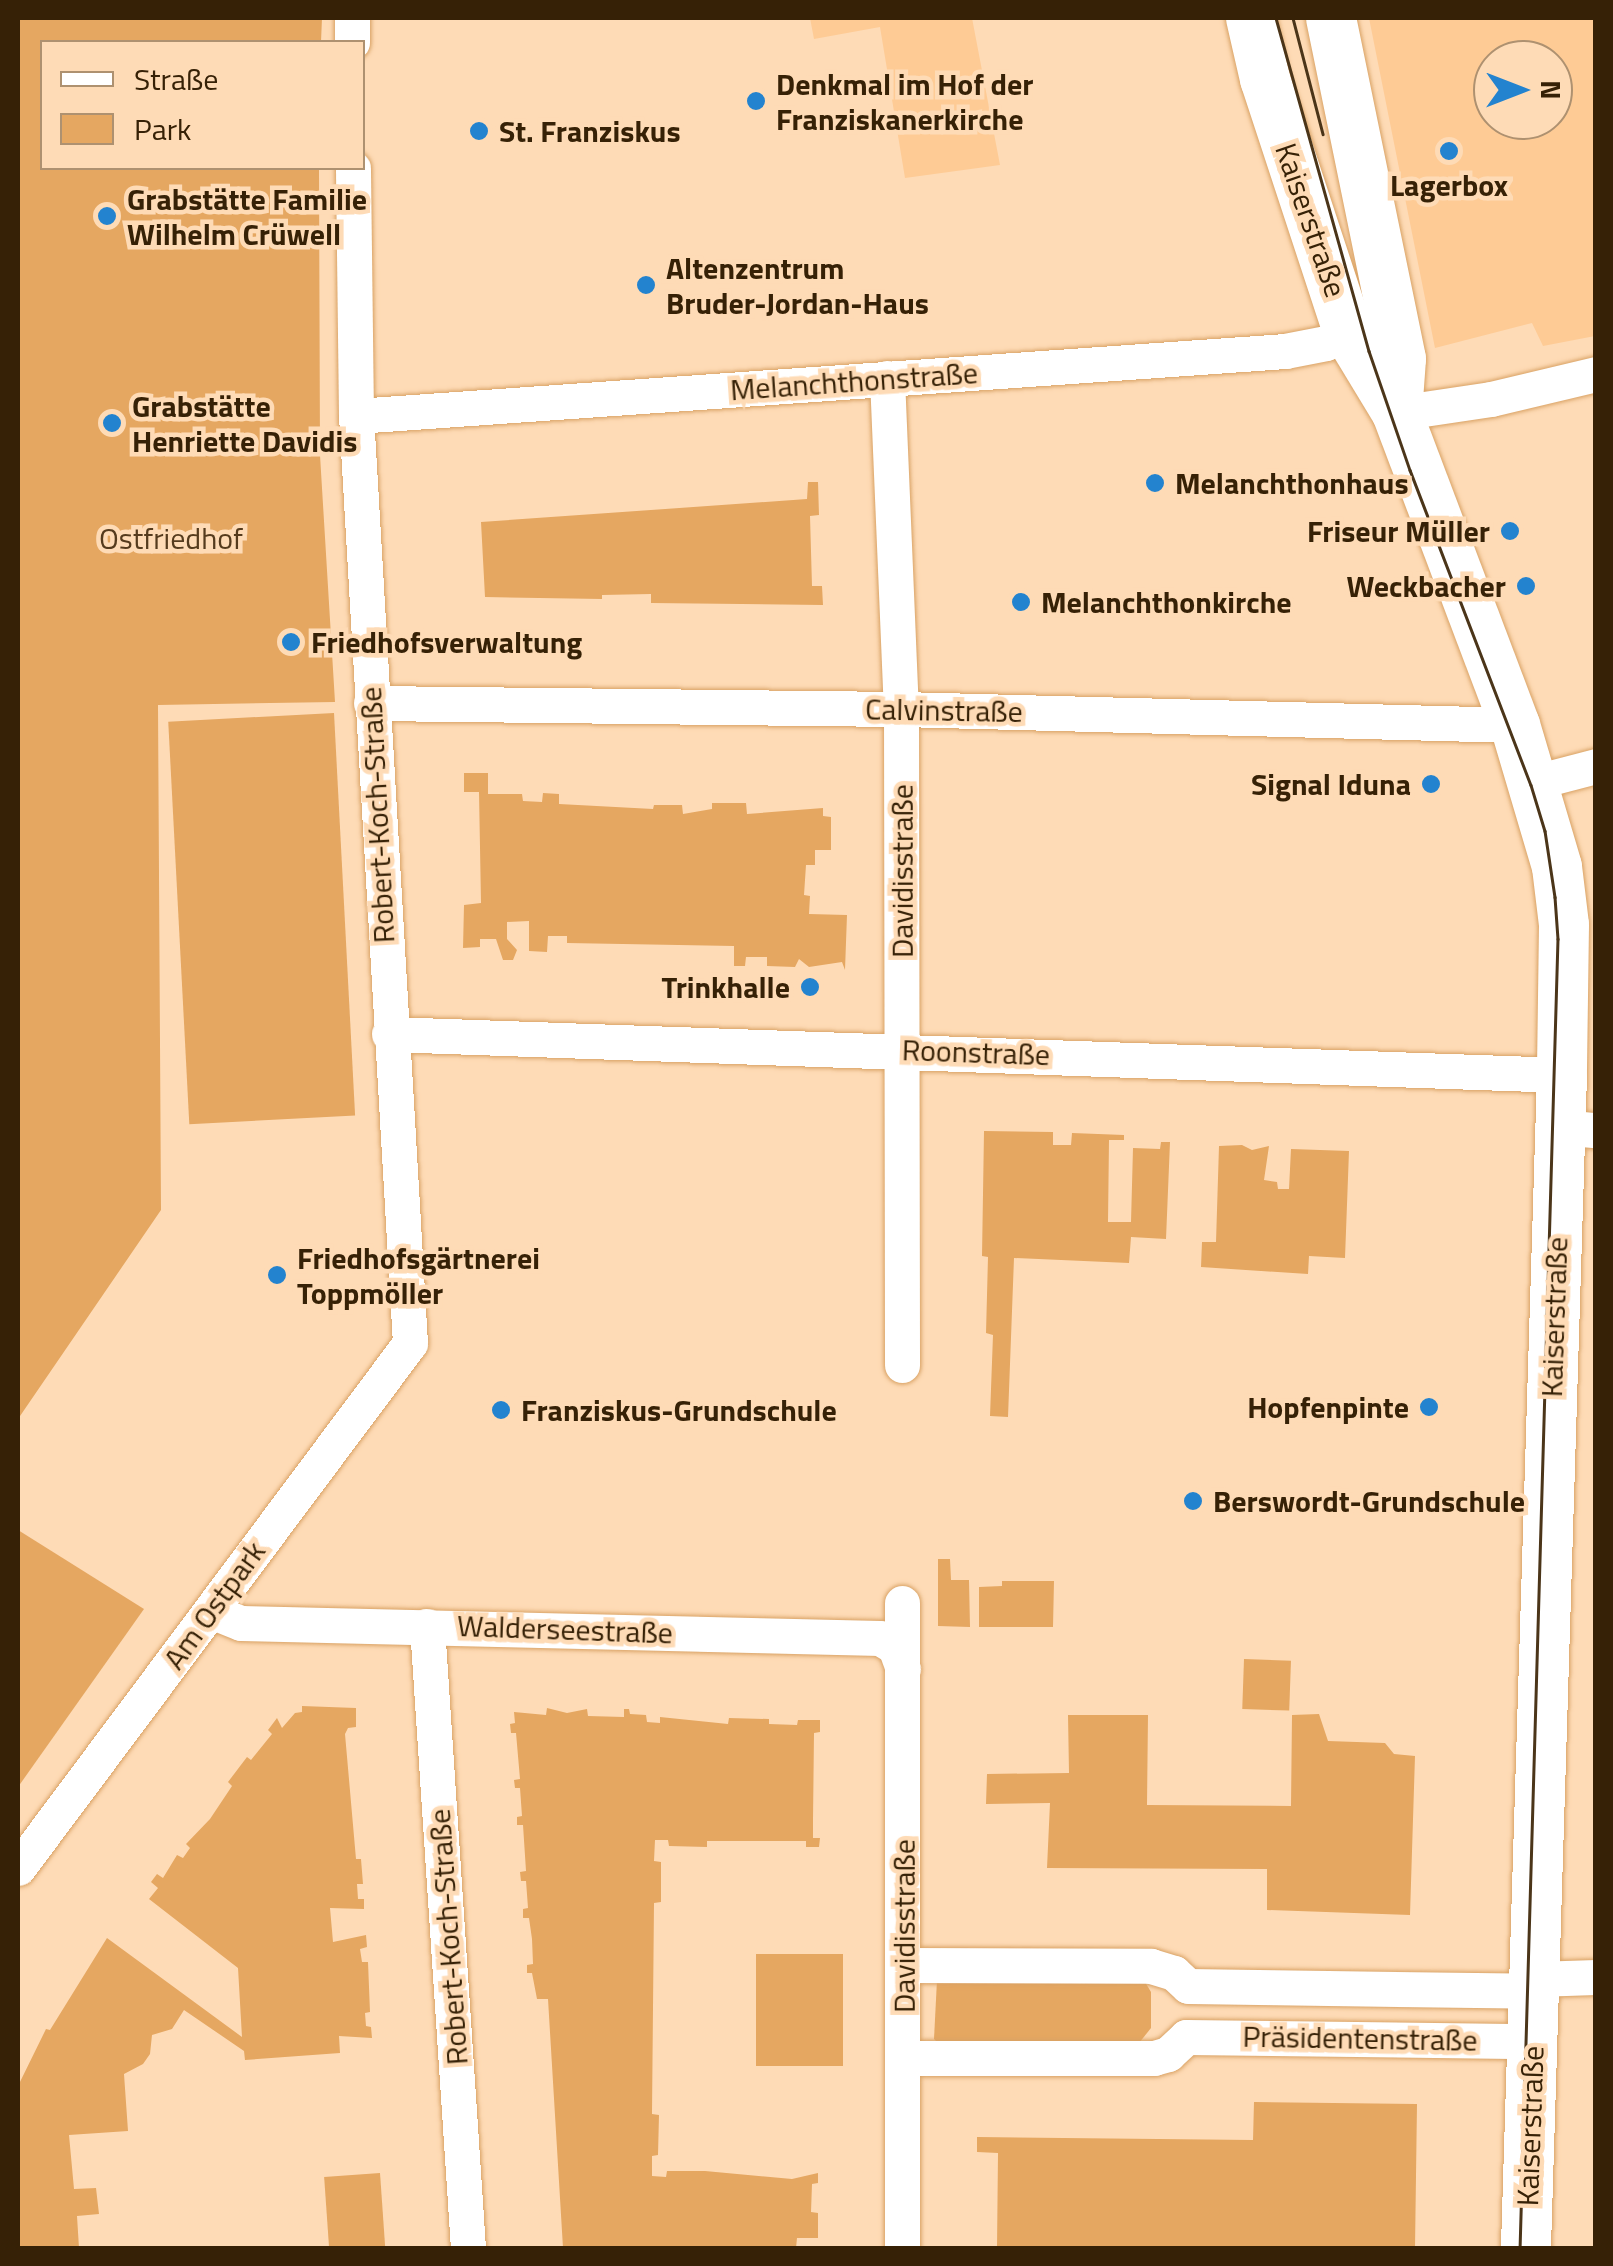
<!DOCTYPE html>
<html>
<head>
<meta charset="utf-8">
<style>
  body { margin:0 }
  #map { position:relative; width:1613px; height:2266px; overflow:hidden; background:#fedbb6; font-family:"Titillium Web",sans-serif }
  div>[style] { position:absolute }
  .built>* { inset:0; background:#fecb95 }
  .green>* { inset:0; background:#e5a761; transform-origin:0 0 }
  .roads { filter:drop-shadow(0 0 2px #d9a264) drop-shadow(0 0 2px #d9a264) }
  .street>* { height:35px; margin:-17.5px; padding:0 17.5px; transform-origin:17.5px; border-radius:17.5px; background:#fff }
  .secondary>* { height:50px; margin:-25px; padding:0 25px; transform-origin:25px; border-radius:25px; background:#fff }
  .tram>* { height:2.5px; margin:-1.25px; padding:0 1.25px; transform-origin:1.25px; border-radius:1.25px; background:#4b3519 }
  .dots>* { width:28px; height:28px; translate:-50% -50%; box-sizing:border-box; border:5px solid #fedbb6; border-radius:50% }
  span { translate:-50% -50%; white-space:nowrap; text-align:center; line-height:1.15; -webkit-text-stroke:9px #fedbb6; paint-order:stroke }
  .poi-label { font-size:30px; color:#362106; font-weight:700 }
  .left { translate:0 -50%; text-align:left }
  .right { translate:-100% -50%; text-align:right }
  .street-label { font-size:30px; color:#362106 }
  .park-label { font-size:30px; color:#553b1d }
  .frame { position:absolute; inset:0; border:20px solid #362106; pointer-events:none }
  .legend { position:absolute; left:40px; top:40px; width:325px; height:130px; box-sizing:border-box; background:#fedbb6; border:2px solid #ae9170; margin:0; padding:12px 18px; list-style:none; font-size:30px; color:#362106 }
  .legend li { display:flex; align-items:center; gap:20px; height:50px }
  .legend b { width:50px; border:2px solid #ae9170 }
  .north { position:absolute; left:1473px; top:40px; width:100px; height:100px; box-sizing:border-box; background:#fedbb6; border:2px solid #ae9170; border-radius:50%; rotate:90deg; font-size:28px; font-weight:700; line-height:40px; text-align:center; color:#362106 }
  .north::after { content:''; display:block; margin:auto; width:35px; height:45px; background:#2383cf; clip-path:polygon(50% 0,100% 100%,50% 72%,0 100%) }
</style>
</head>
<body>
<div id="map">
  <div class="built">
    <div style="clip-path:polygon(810px 18px,972px 18px,1000px 165px,905px 178px,880px 27px,814px 39px)"></div>
    <div style="clip-path:polygon(evenodd,1369px 18px,1595px 18px,1595px 336px,1543px 346px,1532px 323px,1435px 348px,1369px 18px,1493px 60px,1553px 60px,1553px 120px,1493px 120px,1493px 60px)"></div>
  </div>
  <div class="green">
    <div style="clip-path:polygon(18px 18px,322px 18px,321px 42px,42px 42px,42px 168px,319px 168px,320px 455px,335px 702px,158px 705px,161px 1210px,18px 1419px)"></div>
    <div style="clip-path:polygon(808px 482px,818px 482px,819px 515px,810px 516px,812px 586px,822px 586px,823px 605px,651px 603px,651px 594px,602px 595px,602px 599px,485px 597px,481px 522px,807px 499px)"></div>
    <div style="left:334px;top:713px;width:403px;height:166px;rotate:87deg"></div>
    <div style="clip-path:polygon(464px 773px,488px 773px,488px 794px,522px 794px,523px 801px,542px 802px,543px 793px,559px 794px,559px 804px,653px 809px,654px 805px,682px 805px,683px 814px,712px 809px,712px 803px,746px 803px,747px 814px,823px 808px,823px 816px,831px 817px,831px 850px,815px 850px,815px 865px,806px 865px,804px 895px,810px 896px,809px 914px,847px 915px,845px 970px,842px 962px,809px 967px,799px 959px,795px 967px,767px 966px,767px 957px,746px 957px,745px 966px,734px 966px,734px 946px,567px 943px,567px 936px,548px 936px,547px 952px,529px 951px,529px 921px,507px 922px,507px 939px,517px 950px,513px 960px,503px 960px,496px 939px,480px 939px,480px 947px,463px 948px,464px 905px,481px 903px,479px 792px,464px 792px)"></div>
    <div style="clip-path:polygon(984px 1131px,1053px 1132px,1053px 1145px,1071px 1145px,1072px 1133px,1124px 1135px,1124px 1140px,1109px 1140px,1108px 1222px,1131px 1222px,1133px 1148px,1160px 1149px,1161px 1142px,1170px 1142px,1166px 1239px,1131px 1237px,1129px 1263px,1014px 1258px,1008px 1417px,990px 1416px,993px 1335px,986px 1333px,988px 1257px,982px 1256px)"></div>
    <div style="clip-path:polygon(1242px 1145px,1252px 1150px,1269px 1146px,1264px 1180px,1277px 1182px,1278px 1189px,1289px 1189px,1291px 1149px,1349px 1151px,1345px 1258px,1309px 1256px,1308px 1274px,1201px 1267px,1202px 1242px,1216px 1242px,1219px 1146px)"></div>
    <div style="clip-path:polygon(18px 1530px,144px 1609px,18px 1787px)"></div>
    <div style="clip-path:polygon(938px 1559px,950px 1559px,951px 1580px,969px 1580px,970px 1627px,938px 1626px)"></div>
    <div style="clip-path:polygon(1002px 1581px,1054px 1581px,1053px 1627px,979px 1627px,979px 1587px,1002px 1586px)"></div>
    <div style="left:1244px;top:1659px;width:47px;height:50px;rotate:2deg"></div>
    <div style="clip-path:polygon(302px 1706px,356px 1708px,356px 1727px,348px 1728px,345px 1734px,356px 1859px,361px 1859px,363px 1884px,357px 1884px,358px 1899px,364px 1899px,364px 1909px,330px 1908px,333px 1942px,366px 1935px,367px 1947px,360px 1949px,362px 1962px,368px 1962px,370px 2012px,365px 2013px,366px 2026px,371px 2027px,372px 2038px,339px 2036px,340px 2053px,245px 2060px,244px 2051px,184px 2010px,172px 2029px,152px 2035px,150px 2054px,143px 2064px,124px 2074px,128px 2131px,69px 2135px,74px 2189px,96px 2188px,99px 2214px,77px 2216px,79px 2248px,18px 2248px,18px 2086px,46px 2029px,50px 2030px,107px 1938px,242px 2037px,238px 1968px,149px 1899px,158px 1888px,151px 1882px,157px 1874px,163px 1878px,177px 1855px,183px 1858px,190px 1848px,186px 1844px,210px 1819px,232px 1786px,228px 1782px,247px 1757px,251px 1760px,272px 1734px,268px 1730px,277px 1718px,282px 1728px,295px 1713px,302px 1712px)"></div>
    <div style="clip-path:polygon(547px 1708px,567px 1713px,587px 1709px,588px 1716px,624px 1717px,624px 1709px,629px 1709px,630px 1714px,646px 1715px,647px 1722px,660px 1723px,660px 1717px,728px 1724px,729px 1718px,769px 1719px,769px 1724px,797px 1725px,798px 1720px,820px 1720px,820px 1732px,814px 1733px,813px 1821px,813px 1838px,820px 1838px,819px 1847px,806px 1847px,806px 1841px,707px 1841px,707px 1847px,669px 1846px,668px 1840px,655px 1840px,654px 1861px,661px 1862px,661px 1902px,654px 1903px,652px 2114px,659px 2115px,658px 2155px,652px 2156px,652px 2176px,666px 2177px,667px 2171px,705px 2171px,792px 2179px,818px 2173px,818px 2183px,812px 2184px,811px 2212px,818px 2213px,818px 2238px,797px 2238px,796px 2248px,563px 2248px,548px 1999px,537px 1999px,532px 1973px,527px 1973px,527px 1965px,533px 1964px,532px 1939px,529px 1918px,523px 1918px,523px 1909px,528px 1908px,526px 1881px,521px 1881px,520px 1872px,526px 1871px,523px 1825px,517px 1825px,517px 1817px,522px 1816px,520px 1788px,515px 1788px,514px 1780px,520px 1779px,516px 1733px,511px 1733px,510px 1724px,515px 1723px,514px 1712px,546px 1715px)"></div>
    <div style="clip-path:polygon(1319px 1714px,1328px 1741px,1385px 1743px,1394px 1754px,1415px 1756px,1410px 1915px,1267px 1910px,1267px 1869px,1047px 1868px,1050px 1803px,986px 1804px,987px 1774px,1069px 1773px,1068px 1715px,1148px 1715px,1147px 1805px,1291px 1806px,1292px 1715px)"></div>
    <div style="left:756px;top:1954px;width:87px;height:112px"></div>
    <div style="clip-path:polygon(937px 1980px,1145px 1982px,1151px 1992px,1151px 2028px,1139px 2043px,938px 2043px,934px 2039px)"></div>
    <div style="clip-path:polygon(1254px 2102px,1417px 2104px,1415px 2248px,973px 2248px,997px 2247px,998px 2153px,977px 2152px,977px 2137px,1253px 2140px)"></div>
    <div style="left:380px;top:2173px;width:75px;height:56px;rotate:86deg"></div>
  </div>
  <div class="roads">
    <div class="street">
      <div style="left:352px;top:18px;width:24px;rotate:90deg"></div>
      <div style="left:887px;top:378px;width:331px;rotate:87.6deg"></div>
      <div style="left:901px;top:709px;width:656px;rotate:89.91deg"></div>
      <div style="left:1397px;top:413px;width:95px;rotate:-8.5deg"></div>
      <div style="left:1491px;top:399px;width:108px;rotate:-13.4deg"></div>
      <div style="left:356px;top:416px;width:931px;rotate:-4deg"></div>
      <div style="left:1285px;top:351px;width:42px;rotate:-11deg"></div>
      <div style="left:1326px;top:343px;width:25px;rotate:-27deg"></div>
      <div style="left:371px;top:703px;width:530px;rotate:0.65deg"></div>
      <div style="left:901px;top:709px;width:614px;rotate:1.49deg"></div>
      <div style="left:1535px;top:782px;width:63px;rotate:-14.7deg"></div>
      <div style="left:389px;top:1034px;width:1174px;rotate:2deg"></div>
      <div style="left:1559px;top:1127px;width:37px;rotate:5deg"></div>
      <div style="left:902px;top:1603px;width:645px;rotate:90deg"></div>
      <div style="left:211px;top:1611px;width:32px;rotate:22deg"></div>
      <div style="left:241px;top:1623px;width:639px;rotate:1.34deg"></div>
      <div style="left:880px;top:1638px;width:17px;rotate:31deg"></div>
      <div style="left:895px;top:1647px;width:23px;rotate:70deg"></div>
      <div style="left:427px;top:1626px;width:623px;rotate:86.23deg"></div>
      <div style="left:18px;top:1868px;width:655px;rotate:-53.25deg"></div>
      <div style="left:410px;top:1343px;width:929px;rotate:-93.33deg"></div>
      <div style="left:356px;top:416px;width:248px;rotate:-90.7deg"></div>
      <div style="left:904px;top:1965px;width:247px;rotate:0.2deg"></div>
      <div style="left:1151px;top:1966px;width:24px;rotate:17deg"></div>
      <div style="left:1174px;top:1973px;width:19px;rotate:43deg"></div>
      <div style="left:1188px;top:1986px;width:347px;rotate:0.8deg"></div>
      <div style="left:1535px;top:1979px;width:61px;rotate:-1.9deg"></div>
      <div style="left:903px;top:2058px;width:251px"></div>
      <div style="left:1154px;top:2058px;width:15px;rotate:-16deg"></div>
      <div style="left:1168px;top:2054px;width:25px;rotate:-43deg"></div>
      <div style="left:1186px;top:2037px;width:347px;rotate:0.7deg"></div>
    </div>
    <div class="secondary">
      <div style="left:1251px;top:18px;width:63px;rotate:77.1deg"></div>
      <div style="left:1265px;top:79px;width:266px;rotate:71.8deg"></div>
      <div style="left:1348px;top:332px;width:95px;rotate:58.8deg"></div>
      <div style="left:1397px;top:413px;width:334px;rotate:69.3deg"></div>
      <div style="left:1515px;top:725px;width:148px;rotate:73.5deg"></div>
      <div style="left:1557px;top:867px;width:58px;rotate:83.1deg"></div>
      <div style="left:1564px;top:925px;width:150px;rotate:90.8deg"></div>
      <div style="left:1562px;top:1075px;width:1174px;rotate:91.76deg"></div>
      <div style="left:1331px;top:18px;width:348px;rotate:78.4deg"></div>
      <div style="left:1401px;top:359px;width:54px;rotate:94.2deg"></div>
    </div>
  </div>
  <div class="tram">
    <div style="left:1276px;top:18px;width:346px;rotate:74.4deg"></div>
    <div style="left:1369px;top:351px;width:126px;rotate:71deg"></div>
    <div style="left:1410px;top:470px;width:337px;rotate:69deg"></div>
    <div style="left:1531px;top:785px;width:48px;rotate:73.1deg"></div>
    <div style="left:1545px;top:831px;width:67px;rotate:81.4deg"></div>
    <div style="left:1555px;top:897px;width:42px;rotate:85.9deg"></div>
    <div style="left:1558px;top:939px;width:1310px;rotate:91.66deg"></div>
    <div style="left:1293px;top:18px;width:120px;rotate:75.5deg"></div>
  </div>
  <div class="dots">
    <div style="left:756px;top:101px;background:#2383cf"></div>
    <div style="left:479px;top:131px;background:#2383cf"></div>
    <div style="left:1449px;top:151px;background:#2383cf"></div>
    <div style="left:107px;top:216px;background:#2383cf"></div>
    <div style="left:646px;top:285px;background:#2383cf"></div>
    <div style="left:112px;top:423px;background:#2383cf"></div>
    <div style="left:1155px;top:483px;background:#2383cf"></div>
    <div style="left:1510px;top:531px;background:#2383cf"></div>
    <div style="left:1526px;top:586px;background:#2383cf"></div>
    <div style="left:1021px;top:602px;background:#2383cf"></div>
    <div style="left:291px;top:642px;background:#2383cf"></div>
    <div style="left:1431px;top:784px;background:#2383cf"></div>
    <div style="left:810px;top:987px;background:#2383cf"></div>
    <div style="left:277px;top:1275px;background:#2383cf"></div>
    <div style="left:1429px;top:1407px;background:#2383cf"></div>
    <div style="left:501px;top:1410px;background:#2383cf"></div>
    <div style="left:1193px;top:1501px;background:#2383cf"></div>
  </div>
  <div class="poi-label">
    <span class="left" style="left:776px;top:101px">Denkmal im Hof der<br>Franziskanerkirche</span>
    <span class="left" style="left:499px;top:131px">St. Franziskus</span>
    <span style="left:1449px;top:185px">Lagerbox</span>
    <span class="left" style="left:127px;top:216px">Grabstätte Familie<br>Wilhelm Crüwell</span>
    <span class="left" style="left:666px;top:285px">Altenzentrum<br>Bruder-Jordan-Haus</span>
    <span class="left" style="left:132px;top:423px">Grabstätte<br>Henriette Davidis</span>
    <span class="left" style="left:1175px;top:483px">Melanchthonhaus</span>
    <span class="right" style="left:1490px;top:531px">Friseur Müller</span>
    <span class="right" style="left:1506px;top:586px">Weckbacher</span>
    <span class="left" style="left:1041px;top:602px">Melanchthonkirche</span>
    <span class="left" style="left:311px;top:642px">Friedhofsverwaltung</span>
    <span class="right" style="left:1411px;top:784px">Signal Iduna</span>
    <span class="right" style="left:790px;top:987px">Trinkhalle</span>
    <span class="left" style="left:297px;top:1275px">Friedhofsgärtnerei<br>Toppmöller</span>
    <span class="right" style="left:1409px;top:1407px">Hopfenpinte</span>
    <span class="left" style="left:521px;top:1410px">Franziskus-Grundschule</span>
    <span class="left" style="left:1213px;top:1501px">Berswordt-Grundschule</span>
  </div>
  <div class="street-label">
    <span style="left:1311px;top:220px;rotate:71deg">Kaiserstraße</span>
    <span style="left:854px;top:381px;rotate:-4deg">Melanchthonstraße</span>
    <span style="left:944px;top:710px;rotate:1deg">Calvinstraße</span>
    <span style="left:377px;top:815px;rotate:-93deg">Robert-Koch-Straße</span>
    <span style="left:902px;top:871px;rotate:-90deg">Davidisstraße</span>
    <span style="left:976px;top:1052px;rotate:2deg">Roonstraße</span>
    <span style="left:1554px;top:1317px;rotate:-88deg">Kaiserstraße</span>
    <span style="left:214px;top:1605px;rotate:-54deg">Am Ostpark</span>
    <span style="left:565px;top:1629px;rotate:2deg">Walderseestraße</span>
    <span style="left:904px;top:1926px;rotate:-90deg">Davidisstraße</span>
    <span style="left:448px;top:1937px;rotate:-94deg">Robert-Koch-Straße</span>
    <span style="left:1360px;top:2038px;rotate:1deg">Präsidentenstraße</span>
    <span style="left:1530px;top:2126px;rotate:-88deg">Kaiserstraße</span>
  </div>
  <div class="park-label">
    <span style="left:171px;top:538px">Ostfriedhof</span>
  </div>
  <div class="frame"></div>
  <ul class="legend">
  <li><b style="height:12px;background:#fff"></b>Straße</li>
  <li><b style="height:28px;background:#e5a761"></b>Park</li>
  </ul>
  <div class="north">N</div>
</div>
</body>
</html>
